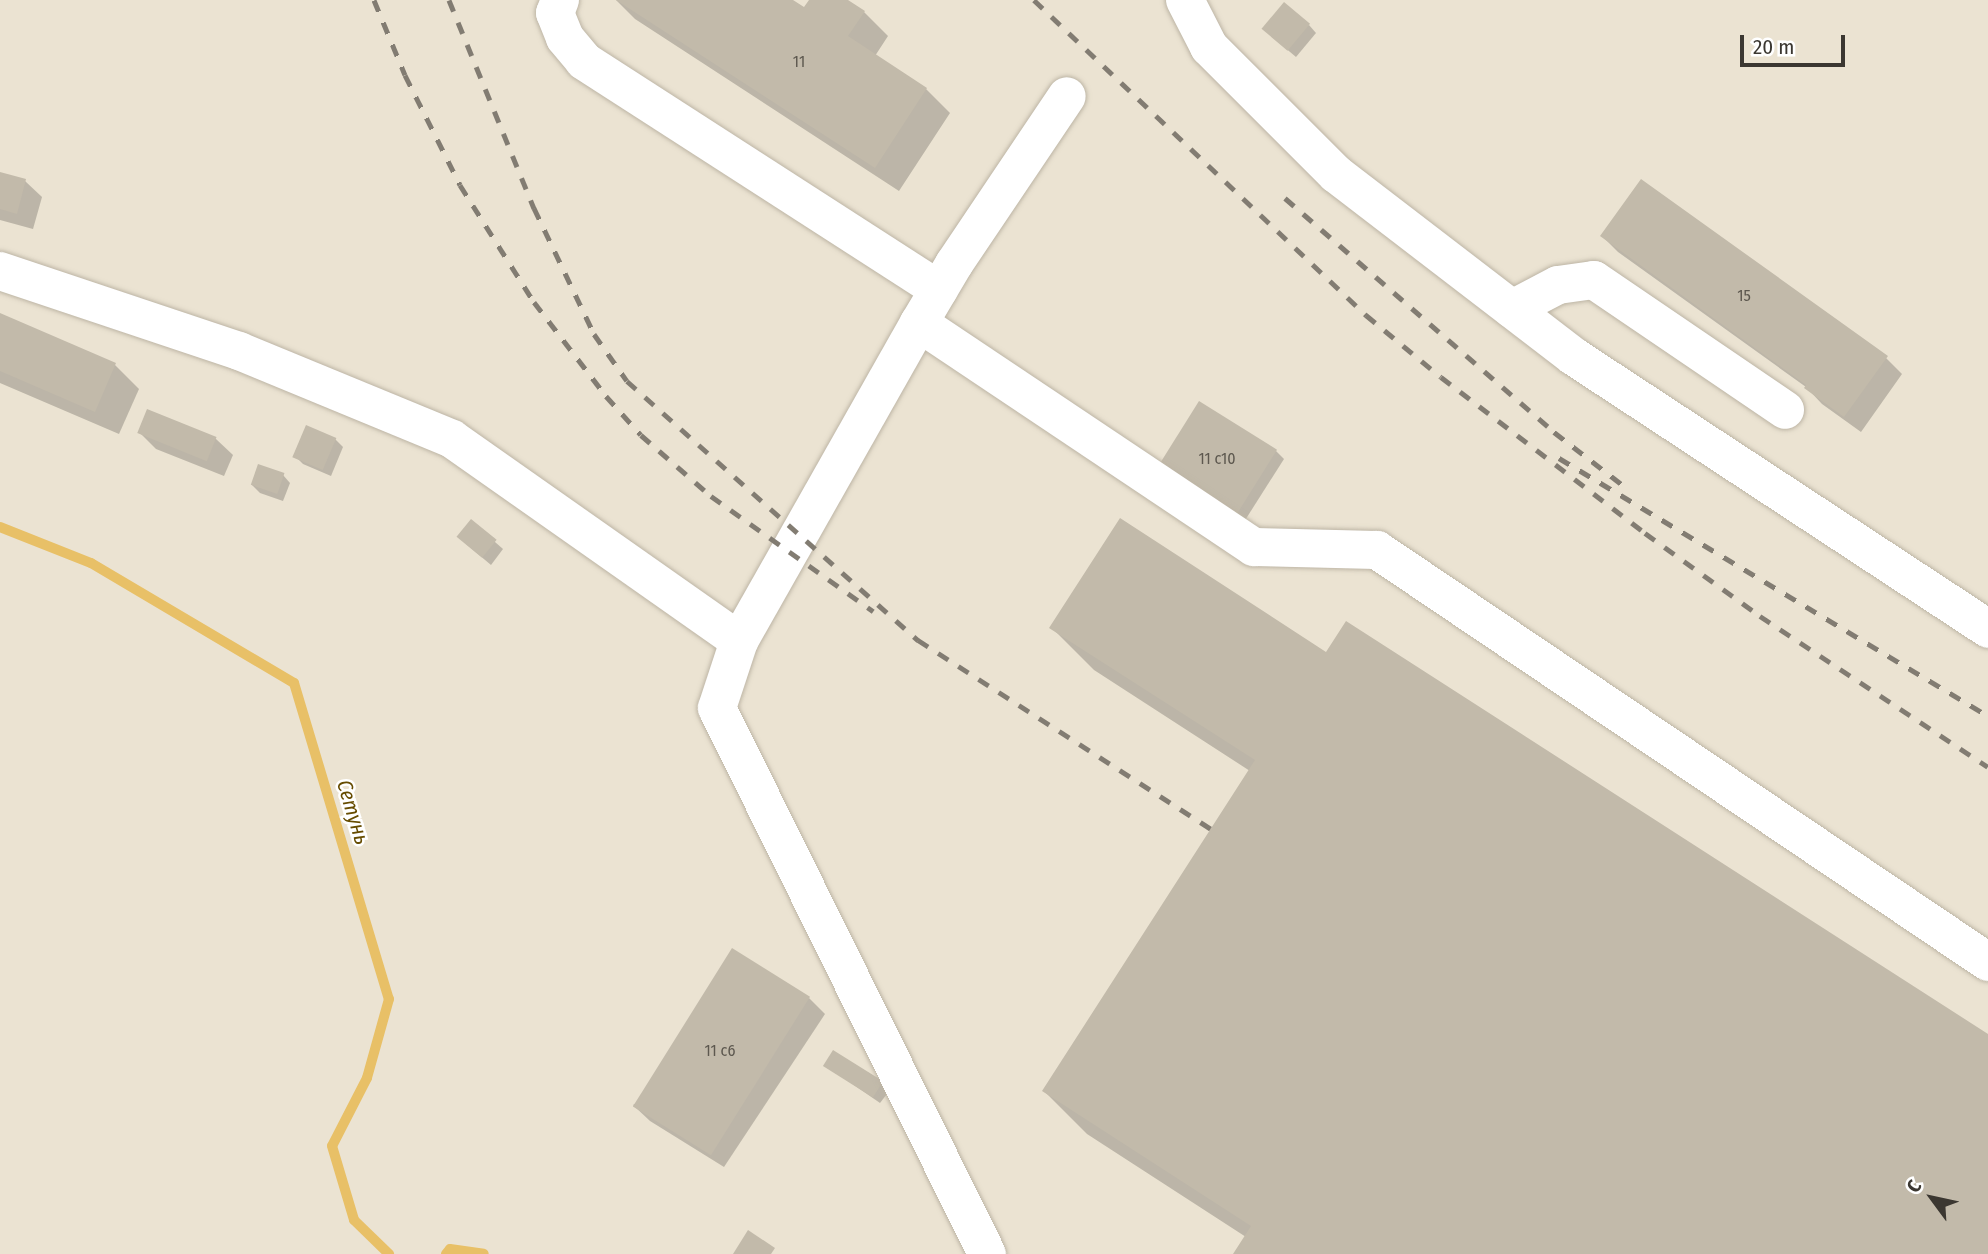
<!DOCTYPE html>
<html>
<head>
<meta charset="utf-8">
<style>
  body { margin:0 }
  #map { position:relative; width:1988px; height:1254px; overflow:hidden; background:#ebe3d2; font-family:"Fira Sans Condensed",sans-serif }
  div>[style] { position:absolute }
  .shadow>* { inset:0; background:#0003 }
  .stream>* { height:10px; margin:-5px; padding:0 5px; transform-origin:5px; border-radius:5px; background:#e8c067 }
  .building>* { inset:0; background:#c2baaa; transform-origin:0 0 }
  .roads { filter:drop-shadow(0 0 2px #bdb5a5) drop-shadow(0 0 2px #bdb5a5) }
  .minor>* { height:38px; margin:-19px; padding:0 19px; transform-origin:19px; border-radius:19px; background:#fff }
  .rail>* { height:5px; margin-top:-2.5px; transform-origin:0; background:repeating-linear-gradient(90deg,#827c72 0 12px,transparent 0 24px) }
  span { translate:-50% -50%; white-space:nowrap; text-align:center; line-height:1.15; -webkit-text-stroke:5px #fff; paint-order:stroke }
  .number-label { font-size:16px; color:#5d584f }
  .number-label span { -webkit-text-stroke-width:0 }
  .water-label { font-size:21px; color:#664c01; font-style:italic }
  .north { position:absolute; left:1897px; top:1163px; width:70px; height:70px; -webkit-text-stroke:5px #fff; paint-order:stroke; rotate:303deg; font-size:19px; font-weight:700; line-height:28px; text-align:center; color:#3b3731 }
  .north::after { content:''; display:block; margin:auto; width:24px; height:32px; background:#3b3731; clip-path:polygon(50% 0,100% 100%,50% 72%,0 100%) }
  .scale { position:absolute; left:1740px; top:35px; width:105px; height:32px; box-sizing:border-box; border:4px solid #3b3731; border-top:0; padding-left:9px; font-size:21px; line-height:24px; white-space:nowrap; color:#3b3731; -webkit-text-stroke:5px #fff; paint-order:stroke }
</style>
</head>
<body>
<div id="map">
  <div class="shadow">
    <div style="clip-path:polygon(616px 0,790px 0,804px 9px,811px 0,845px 0,864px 12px,888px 36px,875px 56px,926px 89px,950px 113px,899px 191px,635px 19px)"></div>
    <div style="clip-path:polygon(1309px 25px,1316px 33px,1296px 57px,1271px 36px)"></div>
    <div style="clip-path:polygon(0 174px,25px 181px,42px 197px,33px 229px,0 220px)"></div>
    <div style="clip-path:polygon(1602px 236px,1886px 358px,1902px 374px,1861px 432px,1822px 404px,1806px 387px,1618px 252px)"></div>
    <div style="clip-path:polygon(0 315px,115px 365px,139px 389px,119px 434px,0 383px)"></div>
    <div style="clip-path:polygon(148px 411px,216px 439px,233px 455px,224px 476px,156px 449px,140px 433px)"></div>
    <div style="clip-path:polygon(335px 439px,343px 447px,331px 476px,303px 464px,295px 456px)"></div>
    <div style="clip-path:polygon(1276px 451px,1284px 459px,1242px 525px,1166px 476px)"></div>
    <div style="clip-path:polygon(283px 475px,290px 483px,283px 501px,260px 493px,252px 485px)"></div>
    <div style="clip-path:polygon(471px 521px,503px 549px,491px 565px,466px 544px)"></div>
    <div style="clip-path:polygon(1051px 627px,1327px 654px,1988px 1036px,1988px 1254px,1235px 1254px,1246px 1237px,1087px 1134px,1044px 1091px,1250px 771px,1094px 670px)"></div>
    <div style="clip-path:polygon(809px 998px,825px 1014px,724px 1167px,650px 1121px,633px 1105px)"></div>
    <div style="clip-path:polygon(825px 1065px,882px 1083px,890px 1090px,880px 1103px)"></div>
  </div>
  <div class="stream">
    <div style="left:0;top:527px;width:98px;rotate:21.6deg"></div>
    <div style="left:91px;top:563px;width:236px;rotate:30.6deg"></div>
    <div style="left:294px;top:683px;width:330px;rotate:73.3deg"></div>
    <div style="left:389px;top:999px;width:82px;rotate:105.6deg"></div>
    <div style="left:367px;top:1078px;width:76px;rotate:117.2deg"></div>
    <div style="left:332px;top:1146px;width:77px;rotate:73.4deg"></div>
    <div style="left:354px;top:1220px;width:49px;rotate:44.2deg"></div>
    <div style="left:446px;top:1254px;width:6px;rotate:-51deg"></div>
    <div style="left:450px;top:1249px;width:34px;rotate:8deg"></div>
  </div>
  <div class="building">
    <div style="clip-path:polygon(616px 0,793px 0,804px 7px,809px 0,848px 0,865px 11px,848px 36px,927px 88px,875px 168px)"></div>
    <div style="left:1284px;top:2px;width:34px;height:35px;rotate:40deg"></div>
    <div style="clip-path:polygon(0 172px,26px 179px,17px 214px,0 209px)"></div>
    <div style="clip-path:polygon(1641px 179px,1888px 356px,1844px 417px,1804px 388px,1806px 385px,1600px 236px)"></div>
    <div style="clip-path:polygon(0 313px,116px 363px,95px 412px,0 371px)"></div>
    <div style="left:1199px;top:401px;width:92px;height:80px;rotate:32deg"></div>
    <div style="left:147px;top:409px;width:75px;height:26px;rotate:22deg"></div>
    <div style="left:306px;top:425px;width:33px;height:35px;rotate:23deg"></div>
    <div style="left:258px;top:464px;width:28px;height:22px;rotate:19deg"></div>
    <div style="clip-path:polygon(1120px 518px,1326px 652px,1346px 621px,1988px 1034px,1988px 1254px,1233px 1254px,1251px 1226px,1042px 1091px,1255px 760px,1049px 628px)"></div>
    <div style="left:471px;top:519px;width:33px;height:23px;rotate:39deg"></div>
    <div style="left:732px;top:948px;width:92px;height:187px;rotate:32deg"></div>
    <div style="left:833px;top:1050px;width:59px;height:19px;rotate:32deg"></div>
    <div style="clip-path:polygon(748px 1230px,775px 1248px,771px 1254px,733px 1254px)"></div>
  </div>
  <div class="roads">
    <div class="minor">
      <div style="left:560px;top:0;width:14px;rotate:111deg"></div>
      <div style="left:555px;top:13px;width:27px;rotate:68deg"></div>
      <div style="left:565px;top:38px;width:30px;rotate:50deg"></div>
      <div style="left:584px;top:61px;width:422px;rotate:32.8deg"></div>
      <div style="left:1185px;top:0;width:53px;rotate:62.9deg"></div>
      <div style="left:1209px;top:47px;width:180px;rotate:45deg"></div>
      <div style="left:1336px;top:174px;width:299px;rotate:37.5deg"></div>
      <div style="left:1573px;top:356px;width:497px;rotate:33.3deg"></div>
      <div style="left:0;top:271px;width:252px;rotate:18.5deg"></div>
      <div style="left:239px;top:351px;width:230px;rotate:22.4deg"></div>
      <div style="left:452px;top:439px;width:351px;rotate:35.1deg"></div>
      <div style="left:1512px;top:309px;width:52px;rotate:-27.6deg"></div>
      <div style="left:1558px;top:285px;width:36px;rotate:-8deg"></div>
      <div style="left:1594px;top:280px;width:231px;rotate:34.2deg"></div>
      <div style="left:919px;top:323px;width:403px;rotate:33.8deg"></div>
      <div style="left:1254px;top:547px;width:123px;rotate:1.4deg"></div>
      <div style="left:1377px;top:550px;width:737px;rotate:33.99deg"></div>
      <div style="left:987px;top:1254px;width:609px;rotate:-116.31deg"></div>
      <div style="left:717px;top:708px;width:71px;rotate:-71.8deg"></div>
      <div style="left:739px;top:641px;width:365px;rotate:-60.5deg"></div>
      <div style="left:919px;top:323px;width:69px;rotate:-59.3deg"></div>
      <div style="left:954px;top:264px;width:202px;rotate:-56.1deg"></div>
    </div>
  </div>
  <div class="rail">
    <div style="left:374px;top:0;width:81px;rotate:67.5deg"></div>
    <div style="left:405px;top:75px;width:123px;rotate:63.4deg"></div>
    <div style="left:460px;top:185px;width:138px;rotate:57.7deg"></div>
    <div style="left:534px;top:302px;width:118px;rotate:52.5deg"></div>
    <div style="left:606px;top:396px;width:52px;rotate:48.1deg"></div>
    <div style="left:641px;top:435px;width:93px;rotate:41.1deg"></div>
    <div style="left:711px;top:496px;width:199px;rotate:35.4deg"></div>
    <div style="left:449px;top:0;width:225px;rotate:67.8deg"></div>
    <div style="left:534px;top:208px;width:140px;rotate:64.5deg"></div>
    <div style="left:594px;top:334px;width:57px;rotate:54.9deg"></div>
    <div style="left:627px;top:381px;width:390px;rotate:41.7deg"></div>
    <div style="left:918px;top:640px;width:349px;rotate:32.8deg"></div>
    <div style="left:1034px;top:0;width:458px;rotate:43.5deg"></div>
    <div style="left:1366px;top:315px;width:97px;rotate:39.6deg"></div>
    <div style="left:1441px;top:377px;width:257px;rotate:37.4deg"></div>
    <div style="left:1645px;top:533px;width:142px;rotate:35.8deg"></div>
    <div style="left:1760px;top:616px;width:273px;rotate:33.5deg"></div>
    <div style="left:1285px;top:198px;width:357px;rotate:41deg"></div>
    <div style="left:1554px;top:432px;width:95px;rotate:37.7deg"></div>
    <div style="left:1559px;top:458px;width:501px;rotate:31.02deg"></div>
  </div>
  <div class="number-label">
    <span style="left:799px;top:62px">11</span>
    <span style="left:1744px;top:296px">15</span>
    <span style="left:1217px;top:459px">11 с10</span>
    <span style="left:720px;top:1051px">11 с6</span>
  </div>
  <div class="water-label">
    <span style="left:353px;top:812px;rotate:73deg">Сетунь</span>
  </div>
  <div class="north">С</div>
  <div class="scale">20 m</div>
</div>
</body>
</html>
